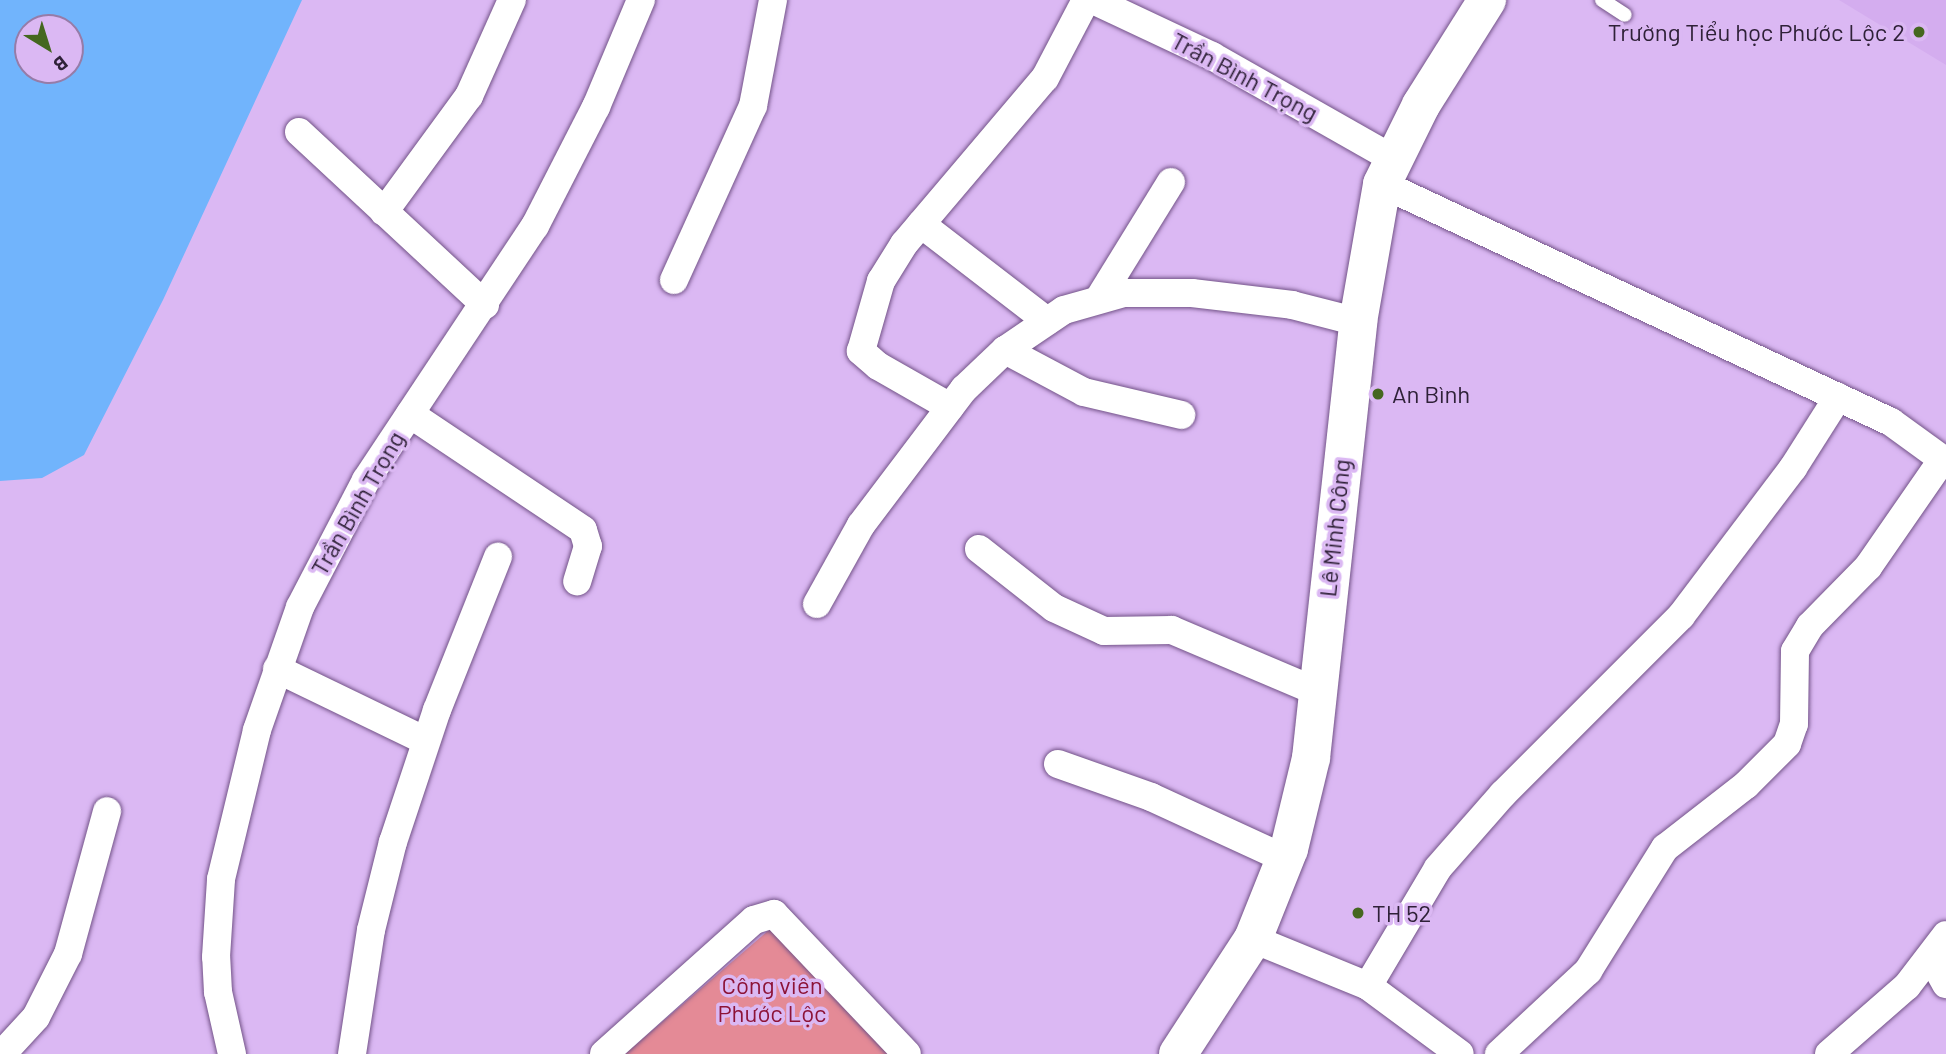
<!DOCTYPE html>
<html>
<head>
<meta charset="utf-8">
<style>
  body { margin:0 }
  #map { position:relative; width:1946px; height:1054px; overflow:hidden; background:#dbb8f3; font-family:Barlow,sans-serif }
  div>[style] { position:absolute }
  .built>* { inset:0; background:#d4adef }
  .green>* { inset:0; background:#e48a96 }
  .water>* { inset:0; background:#71b4fc }
  .roads { filter:drop-shadow(0 0 2px #735388) drop-shadow(0 0 2px #735388) }
  .service>* { height:14px; margin:-7px; padding:0 7px; transform-origin:7px; border-radius:7px; background:#fff }
  .minor>* { height:28px; margin:-14px; padding:0 14px; transform-origin:14px; border-radius:14px; background:#fff }
  .secondary>* { height:38px; margin:-19px; padding:0 19px; transform-origin:19px; border-radius:19px; background:#fff }
  .dots>* { width:19px; height:19px; translate:-50% -50%; box-sizing:border-box; border:4px solid #dbb8f3; border-radius:50% }
  span { translate:-50% -50%; white-space:nowrap; text-align:center; line-height:1.15; -webkit-text-stroke:7px #dbb8f3; paint-order:stroke }
  .poi-label { font-size:24px; color:#2f2138 }
  .right { translate:-100% -50%; text-align:right }
  .left { translate:0 -50%; text-align:left }
  .street-label { font-size:24px; color:#2f2138 }
  .park-label { font-size:24px; color:#8d1337 }
  .north { position:absolute; left:14px; top:14px; width:70px; height:70px; box-sizing:border-box; background:#dbb8f3; border:2px solid #967ca8; border-radius:50%; rotate:142deg; font-size:19px; font-weight:700; line-height:28px; text-align:center; color:#2f2138 }
  .north::after { content:''; display:block; margin:auto; width:24px; height:32px; background:#45671f; clip-path:polygon(50% 0,100% 100%,50% 72%,0 100%) }
</style>
</head>
<body>
<div id="map">
  <div class="built">
    <div style="clip-path:polygon(1839px 0,1946px 0,1946px 65px)"></div>
  </div>
  <div class="green">
    <div style="clip-path:polygon(777px 923px,898px 1054px,625px 1054px)"></div>
  </div>
  <div class="water">
    <div style="clip-path:polygon(evenodd,0 0,302px 0,163px 300px,84px 455px,42px 478px,0 481px,0 0,28px 28px,70px 28px,70px 70px,28px 70px,28px 28px)"></div>
  </div>
  <div class="roads">
    <div class="service">
      <div style="left:1602px;top:0;width:27px;rotate:33deg"></div>
    </div>
    <div class="minor">
      <div style="left:1093px;top:0;width:132px;rotate:25.2deg"></div>
      <div style="left:1212px;top:56px;width:208px;rotate:29.6deg"></div>
      <div style="left:299px;top:132px;width:254px;rotate:42.9deg"></div>
      <div style="left:1382px;top:184px;width:562px;rotate:25.06deg"></div>
      <div style="left:1891px;top:422px;width:68px;rotate:36deg"></div>
      <div style="left:384px;top:212px;width:144px;rotate:-53.8deg"></div>
      <div style="left:469px;top:96px;width:105px;rotate:-65.9deg"></div>
      <div style="left:921px;top:224px;width:159px;rotate:37.6deg"></div>
      <div style="left:674px;top:280px;width:191px;rotate:-65.6deg"></div>
      <div style="left:753px;top:106px;width:108px;rotate:-79.3deg"></div>
      <div style="left:1100px;top:297px;width:135px;rotate:-58.3deg"></div>
      <div style="left:1005px;top:350px;width:89px;rotate:28deg"></div>
      <div style="left:1084px;top:392px;width:100px;rotate:13.3deg"></div>
      <div style="left:950px;top:407px;width:83px;rotate:-150.3deg"></div>
      <div style="left:878px;top:366px;width:23px;rotate:-139deg"></div>
      <div style="left:861px;top:351px;width:73px;rotate:-74.1deg"></div>
      <div style="left:881px;top:281px;width:44px;rotate:-58.1deg"></div>
      <div style="left:904px;top:244px;width:218px;rotate:-49.7deg"></div>
      <div style="left:1045px;top:78px;width:88px;rotate:-62.3deg"></div>
      <div style="left:410px;top:414px;width:208px;rotate:33.8deg"></div>
      <div style="left:583px;top:530px;width:17px;rotate:73deg"></div>
      <div style="left:588px;top:546px;width:37px;rotate:107deg"></div>
      <div style="left:979px;top:549px;width:95px;rotate:38.2deg"></div>
      <div style="left:1054px;top:608px;width:55px;rotate:24.7deg"></div>
      <div style="left:1104px;top:631px;width:68px;rotate:-0.8deg"></div>
      <div style="left:1172px;top:630px;width:159px;rotate:23deg"></div>
      <div style="left:817px;top:604px;width:90px;rotate:-60.9deg"></div>
      <div style="left:861px;top:525px;width:171px;rotate:-52.9deg"></div>
      <div style="left:964px;top:389px;width:57px;rotate:-43.6deg"></div>
      <div style="left:1005px;top:350px;width:71px;rotate:-34.1deg"></div>
      <div style="left:1064px;top:310px;width:62px;rotate:-15.8deg"></div>
      <div style="left:1124px;top:293px;width:68px"></div>
      <div style="left:1192px;top:293px;width:101px;rotate:6.8deg"></div>
      <div style="left:1292px;top:305px;width:68px;rotate:14.4deg"></div>
      <div style="left:277px;top:669px;width:165px;rotate:25.8deg"></div>
      <div style="left:1058px;top:764px;width:99px;rotate:19.5deg"></div>
      <div style="left:1151px;top:797px;width:149px;rotate:24.7deg"></div>
      <div style="left:1253px;top:939px;width:124px;rotate:22.2deg"></div>
      <div style="left:1368px;top:986px;width:114px;rotate:36.5deg"></div>
      <div style="left:1931px;top:957px;width:31px;rotate:61deg"></div>
      <div style="left:1368px;top:986px;width:137px;rotate:-59.3deg"></div>
      <div style="left:1438px;top:868px;width:98px;rotate:-48.7deg"></div>
      <div style="left:1503px;top:794px;width:252px;rotate:-45deg"></div>
      <div style="left:1681px;top:616px;width:186px;rotate:-52.9deg"></div>
      <div style="left:1793px;top:468px;width:84px;rotate:-57.6deg"></div>
      <div style="left:2px;top:1054px;width:50px;rotate:-47.4deg"></div>
      <div style="left:36px;top:1017px;width:71px;rotate:-63.1deg"></div>
      <div style="left:68px;top:954px;width:148px;rotate:-74.7deg"></div>
      <div style="left:232px;top:1054px;width:64px;rotate:-102.7deg"></div>
      <div style="left:218px;top:992px;width:35px;rotate:-93deg"></div>
      <div style="left:216px;top:957px;width:78px;rotate:-86.3deg"></div>
      <div style="left:221px;top:879px;width:153px;rotate:-76.4deg"></div>
      <div style="left:257px;top:730px;width:130px;rotate:-70.7deg"></div>
      <div style="left:300px;top:607px;width:143px;rotate:-62.5deg"></div>
      <div style="left:366px;top:480px;width:305px;rotate:-56.4deg"></div>
      <div style="left:535px;top:226px;width:134px;rotate:-62.9deg"></div>
      <div style="left:596px;top:107px;width:116px;rotate:-67.2deg"></div>
      <div style="left:352px;top:1054px;width:125px;rotate:-81.3deg"></div>
      <div style="left:371px;top:930px;width:91px;rotate:-76deg"></div>
      <div style="left:393px;top:842px;width:139px;rotate:-71.6deg"></div>
      <div style="left:437px;top:710px;width:165px;rotate:-68.3deg"></div>
      <div style="left:604px;top:1054px;width:201px;rotate:-41.8deg"></div>
      <div style="left:754px;top:920px;width:21px;rotate:-17deg"></div>
      <div style="left:774px;top:914px;width:193px;rotate:46.5deg"></div>
      <div style="left:1499px;top:1054px;width:122px;rotate:-43deg"></div>
      <div style="left:1588px;top:971px;width:145px;rotate:-58deg"></div>
      <div style="left:1665px;top:848px;width:103px;rotate:-37.9deg"></div>
      <div style="left:1746px;top:785px;width:58px;rotate:-45deg"></div>
      <div style="left:1787px;top:744px;width:21px;rotate:-71deg"></div>
      <div style="left:1794px;top:724px;width:73px;rotate:-89.2deg"></div>
      <div style="left:1795px;top:651px;width:29px;rotate:-59deg"></div>
      <div style="left:1810px;top:626px;width:83px;rotate:-45.5deg"></div>
      <div style="left:1868px;top:567px;width:130px;rotate:-55.3deg"></div>
      <div style="left:1829px;top:1054px;width:103px;rotate:-41.1deg"></div>
      <div style="left:1907px;top:986px;width:64px;rotate:-52.6deg"></div>
    </div>
    <div class="secondary">
      <div style="left:1178px;top:1054px;width:137px;rotate:-56.9deg"></div>
      <div style="left:1253px;top:939px;width:97px;rotate:-68.2deg"></div>
      <div style="left:1289px;top:849px;width:94px;rotate:-76.4deg"></div>
      <div style="left:1311px;top:758px;width:439px;rotate:-83.8deg"></div>
      <div style="left:1358px;top:322px;width:140px;rotate:-80.1deg"></div>
      <div style="left:1382px;top:184px;width:88px;rotate:-63.7deg"></div>
      <div style="left:1421px;top:105px;width:124px;rotate:-57.8deg"></div>
    </div>
  </div>
  <div class="dots">
    <div style="left:1919px;top:32px;background:#45671f"></div>
    <div style="left:1378px;top:394px;background:#45671f"></div>
    <div style="left:1358px;top:913px;background:#45671f"></div>
  </div>
  <div class="poi-label">
    <span class="right" style="left:1905px;top:32px">Trường Tiểu học Phước Lộc 2</span>
    <span class="left" style="left:1392px;top:394px">An Bình</span>
    <span class="left" style="left:1372px;top:913px">TH 52</span>
  </div>
  <div class="street-label">
    <span style="left:1245px;top:76px;rotate:28deg">Trần Bình Trọng</span>
    <span style="left:357px;top:503px;rotate:-60deg">Trần Bình Trọng</span>
    <span style="left:1334px;top:528px;rotate:-84deg">Lê Minh Công</span>
  </div>
  <div class="park-label">
    <span style="left:772px;top:999px">Công viên<br>Phước Lộc</span>
  </div>
  <div class="north">B</div>
</div>
</body>
</html>
